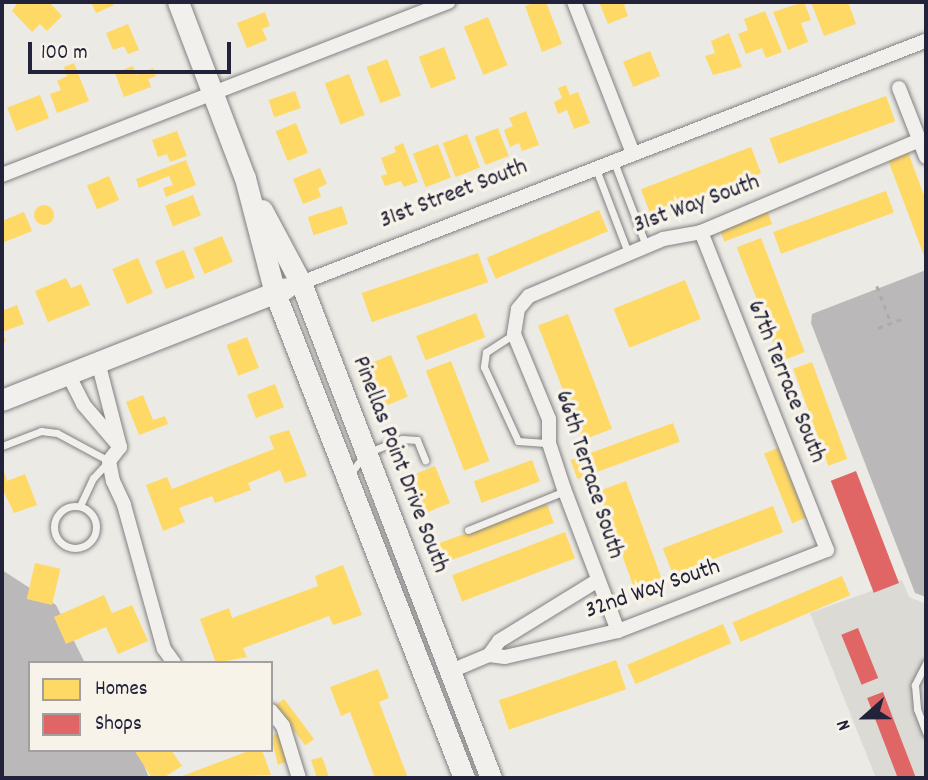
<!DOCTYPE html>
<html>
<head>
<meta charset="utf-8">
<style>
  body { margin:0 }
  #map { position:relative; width:928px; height:780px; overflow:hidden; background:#ebeae4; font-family:Dekko,sans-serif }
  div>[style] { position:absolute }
  .built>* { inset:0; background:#dcdad5 }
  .green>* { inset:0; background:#dddad5 }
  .water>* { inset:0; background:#bbb8b9 }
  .homes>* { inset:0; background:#ffd966; transform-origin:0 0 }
  .round { border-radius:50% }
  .shops>* { inset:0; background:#e06666; transform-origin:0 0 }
  .path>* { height:2.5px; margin-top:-1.25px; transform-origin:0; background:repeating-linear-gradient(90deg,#acabac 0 5px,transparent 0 10px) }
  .roads { filter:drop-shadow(0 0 2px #818083) drop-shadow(0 0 2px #818083) }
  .lane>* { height:7px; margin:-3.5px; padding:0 3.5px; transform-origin:3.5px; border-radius:3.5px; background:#f1f0ec }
  .lane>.ring { margin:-3.5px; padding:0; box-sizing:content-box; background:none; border:7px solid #f1f0ec; border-radius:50% }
  .street>* { height:14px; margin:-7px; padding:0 7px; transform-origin:7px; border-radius:7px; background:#f1f0ec }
  .secondary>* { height:21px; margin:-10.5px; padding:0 10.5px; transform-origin:10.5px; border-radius:10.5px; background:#f1f0ec }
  span { translate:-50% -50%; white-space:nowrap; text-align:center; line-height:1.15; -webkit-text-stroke:7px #f7f3e8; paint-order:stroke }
  .street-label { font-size:24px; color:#22223b }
  .frame { position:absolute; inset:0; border:4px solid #22223b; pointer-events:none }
  .legend { position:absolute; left:28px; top:661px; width:245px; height:91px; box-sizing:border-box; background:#f7f3e8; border:2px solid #a29fa3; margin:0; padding:9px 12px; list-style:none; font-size:21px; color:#22223b }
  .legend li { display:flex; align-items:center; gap:14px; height:35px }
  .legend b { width:35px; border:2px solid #a29fa3 }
  .north { position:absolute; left:830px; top:682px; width:70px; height:70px; -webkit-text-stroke:5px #f7f3e8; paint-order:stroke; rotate:249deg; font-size:19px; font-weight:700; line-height:28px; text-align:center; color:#22223b }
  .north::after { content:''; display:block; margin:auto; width:24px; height:32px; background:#22223b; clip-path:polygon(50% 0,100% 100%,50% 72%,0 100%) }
  .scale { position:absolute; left:28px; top:42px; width:203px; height:32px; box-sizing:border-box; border:4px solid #22223b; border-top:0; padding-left:9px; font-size:21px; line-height:24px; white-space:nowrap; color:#22223b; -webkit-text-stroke:5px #f7f3e8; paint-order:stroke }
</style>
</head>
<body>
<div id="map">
  <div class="built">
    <div style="clip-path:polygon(902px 580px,909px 597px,926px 604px,926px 778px,876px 778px,810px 613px)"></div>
  </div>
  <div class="green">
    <div style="clip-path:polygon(369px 494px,432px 647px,430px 655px,424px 651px,366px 503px)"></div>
  </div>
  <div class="water">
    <div style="clip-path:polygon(926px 270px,926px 597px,915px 593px,811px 323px,812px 314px)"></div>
    <div style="clip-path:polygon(2px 570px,56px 605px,85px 663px,30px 663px,30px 750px,138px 750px,149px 778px,2px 778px)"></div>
  </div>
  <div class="homes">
    <div style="clip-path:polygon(18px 2px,49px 2px,62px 16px,47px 31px,40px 24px,32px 32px,12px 11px)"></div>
    <div style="clip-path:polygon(91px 2px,112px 2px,114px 5px,96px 13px)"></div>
    <div style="clip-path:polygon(537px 2px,546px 2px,562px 44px,542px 52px,525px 6px)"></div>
    <div style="clip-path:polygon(599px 2px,633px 2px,624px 5px,628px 16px,608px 24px)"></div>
    <div style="clip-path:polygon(804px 2px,811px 20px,801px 23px,808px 42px,788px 50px,773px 12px)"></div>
    <div style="clip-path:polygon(811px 2px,848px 2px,856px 24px,824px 36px)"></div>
    <div style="clip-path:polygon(765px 11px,782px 52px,766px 58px,762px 48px,746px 54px,738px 34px,748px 30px,744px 19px)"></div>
    <div style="clip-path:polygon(265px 12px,270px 26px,262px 29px,267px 40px,247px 48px,237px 23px)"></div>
    <div style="left:488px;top:17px;width:52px;height:26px;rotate:68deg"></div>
    <div style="clip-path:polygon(128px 24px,139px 50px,128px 54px,124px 46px,113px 50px,106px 33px)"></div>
    <div style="clip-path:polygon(729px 33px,742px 67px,713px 75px,705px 56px,715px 53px,711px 41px)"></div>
    <div style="left:444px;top:47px;width:34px;height:27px;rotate:69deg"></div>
    <div style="left:650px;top:51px;width:27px;height:29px;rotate:68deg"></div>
    <div style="left:387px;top:59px;width:39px;height:22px;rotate:69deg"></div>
    <div style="clip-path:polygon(74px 63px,89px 101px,57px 113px,50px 94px,61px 90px,57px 81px,67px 76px,64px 67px)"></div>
    <div style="clip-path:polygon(133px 66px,136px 75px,153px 68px,156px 76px,148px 79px,151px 87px,124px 97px,115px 73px)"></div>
    <div style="left:349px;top:74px;width:44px;height:26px;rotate:69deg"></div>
    <div style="clip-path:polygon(566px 85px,570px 95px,578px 92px,590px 123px,574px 129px,567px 110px,558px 114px,554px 102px,562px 98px,558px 88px)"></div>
    <div style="left:295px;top:91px;width:18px;height:28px;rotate:71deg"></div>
    <div style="left:40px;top:95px;width:25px;height:35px;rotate:69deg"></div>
    <div style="left:886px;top:96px;width:27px;height:124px;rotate:70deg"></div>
    <div style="clip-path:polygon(526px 111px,539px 145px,522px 151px,519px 143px,510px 147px,504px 130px,513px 126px,509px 118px)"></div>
    <div style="left:296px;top:123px;width:32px;height:22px;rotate:68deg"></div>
    <div style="left:498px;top:128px;width:30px;height:25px;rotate:69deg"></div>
    <div style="clip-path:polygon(177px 131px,187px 156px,170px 162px,167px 154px,158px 157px,152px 140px)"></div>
    <div style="left:467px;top:134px;width:36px;height:26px;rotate:69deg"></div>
    <div style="clip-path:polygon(403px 143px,418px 182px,404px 187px,401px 181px,385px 186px,381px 176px,387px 174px,381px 158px,396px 152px,394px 147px)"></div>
    <div style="left:438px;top:144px;width:36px;height:27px;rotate:69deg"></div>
    <div style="left:751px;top:147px;width:28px;height:118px;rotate:69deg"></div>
    <div style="clip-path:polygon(908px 152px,926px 201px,926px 261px,888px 160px)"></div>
    <div style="clip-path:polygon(186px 160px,196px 185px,166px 197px,163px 188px,173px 185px,169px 176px,139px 188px,136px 179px)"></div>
    <div style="clip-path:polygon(320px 168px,327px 184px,318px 188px,321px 197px,303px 204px,293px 179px)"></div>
    <div style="left:109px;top:176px;width:26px;height:24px;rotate:67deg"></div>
    <div style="left:886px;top:191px;width:23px;height:120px;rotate:70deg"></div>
    <div style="left:193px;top:195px;width:22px;height:30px;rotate:69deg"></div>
    <div class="round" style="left:34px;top:205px;width:20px;height:20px"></div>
    <div style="left:342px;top:206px;width:19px;height:36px;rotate:72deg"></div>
    <div style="left:599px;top:210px;width:23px;height:122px;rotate:67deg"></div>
    <div style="left:767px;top:210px;width:15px;height:51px;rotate:70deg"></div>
    <div style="clip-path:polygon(24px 212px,32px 231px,2px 243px,2px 221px)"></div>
    <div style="left:222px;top:236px;width:28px;height:31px;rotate:67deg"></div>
    <div style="left:761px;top:238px;width:122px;height:26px;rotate:69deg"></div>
    <div style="left:184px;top:250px;width:30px;height:31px;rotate:69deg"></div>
    <div style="left:478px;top:253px;width:31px;height:123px;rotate:71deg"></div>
    <div style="left:138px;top:258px;width:38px;height:28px;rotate:67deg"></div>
    <div style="clip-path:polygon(66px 278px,71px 288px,81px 284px,90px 305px,48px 322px,35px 291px)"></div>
    <div style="left:685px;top:280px;width:42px;height:77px;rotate:68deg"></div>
    <div style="clip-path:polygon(17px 305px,24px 324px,2px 332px,6px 341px,2px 343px,2px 311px)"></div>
    <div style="left:476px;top:313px;width:26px;height:64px;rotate:69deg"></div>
    <div style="left:568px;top:314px;width:123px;height:32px;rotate:69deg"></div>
    <div style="left:247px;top:337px;width:33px;height:22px;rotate:69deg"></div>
    <div style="left:391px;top:355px;width:45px;height:26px;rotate:68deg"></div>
    <div style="left:451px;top:361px;width:107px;height:27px;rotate:69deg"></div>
    <div style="left:812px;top:362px;width:103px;height:20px;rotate:70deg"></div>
    <div style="left:275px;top:384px;width:25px;height:30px;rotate:69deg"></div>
    <div style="clip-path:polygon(143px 395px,153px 420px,165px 416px,168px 424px,139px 435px,126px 402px)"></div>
    <div style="left:673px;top:423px;width:20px;height:109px;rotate:70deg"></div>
    <div style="clip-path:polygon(289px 430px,307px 476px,285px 483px,280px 470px,248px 483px,251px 490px,215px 503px,212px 496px,179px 508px,185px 522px,163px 531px,146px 485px,167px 477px,172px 489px,274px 449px,269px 436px)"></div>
    <div style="left:778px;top:448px;width:75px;height:15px;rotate:68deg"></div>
    <div style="left:532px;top:460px;width:23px;height:62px;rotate:70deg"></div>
    <div style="clip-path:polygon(2px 466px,7px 481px,25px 474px,37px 505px,14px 513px,2px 488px)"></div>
    <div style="left:435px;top:466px;width:40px;height:25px;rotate:68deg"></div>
    <div style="left:626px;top:481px;width:118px;height:29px;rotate:70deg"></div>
    <div style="left:547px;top:504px;width:20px;height:118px;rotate:70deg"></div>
    <div style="left:773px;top:506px;width:28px;height:118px;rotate:69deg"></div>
    <div style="left:565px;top:532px;width:28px;height:121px;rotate:69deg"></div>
    <div style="left:35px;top:563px;width:26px;height:37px;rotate:13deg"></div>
    <div style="clip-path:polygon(343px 565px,362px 615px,333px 625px,329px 616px,243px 648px,247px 657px,216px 663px,200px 619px,229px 608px,232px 618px,318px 586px,315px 576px)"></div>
    <div style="left:842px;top:576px;width:21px;height:119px;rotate:67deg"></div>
    <div style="clip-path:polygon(104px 595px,112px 613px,132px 605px,148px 641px,118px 654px,106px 627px,66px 644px,54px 617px)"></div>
    <div style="left:723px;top:624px;width:21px;height:104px;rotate:67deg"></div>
    <div style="left:616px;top:660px;width:31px;height:124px;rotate:71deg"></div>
    <div style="clip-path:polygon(378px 669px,389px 698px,379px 702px,408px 778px,375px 778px,350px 712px,341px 716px,330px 687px)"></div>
    <div style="left:284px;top:699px;width:50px;height:11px;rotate:53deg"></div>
    <div style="clip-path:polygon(278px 733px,288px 761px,278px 765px,271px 736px)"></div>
    <div style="clip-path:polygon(134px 750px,171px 750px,182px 766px,163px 778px,152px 778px)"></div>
    <div style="clip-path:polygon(251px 750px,262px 750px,271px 775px,177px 778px)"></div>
    <div style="clip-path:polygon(322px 757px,325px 765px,329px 778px,317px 778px,311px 760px)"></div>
  </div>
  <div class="shops">
    <div style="left:856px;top:471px;width:120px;height:27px;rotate:69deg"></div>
    <div style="left:858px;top:628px;width:54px;height:18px;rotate:68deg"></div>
    <div style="left:883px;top:692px;width:92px;height:17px;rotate:69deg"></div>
  </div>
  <div class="path">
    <div style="left:877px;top:286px;width:40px;rotate:69deg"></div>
    <div style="left:878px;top:328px;width:28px;rotate:-21deg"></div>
  </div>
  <div class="roads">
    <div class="lane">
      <div style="left:614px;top:162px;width:90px;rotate:69.1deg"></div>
      <div style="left:596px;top:169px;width:90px;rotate:69.1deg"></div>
      <div style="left:514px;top:334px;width:33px;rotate:147deg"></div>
      <div style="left:486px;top:352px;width:15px;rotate:98deg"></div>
      <div style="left:484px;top:367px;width:81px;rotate:65.3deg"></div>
      <div style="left:518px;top:441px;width:31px;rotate:4deg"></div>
      <div style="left:2px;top:446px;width:42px;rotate:-21deg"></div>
      <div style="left:41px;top:431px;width:16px;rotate:7deg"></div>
      <div style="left:57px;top:433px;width:59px;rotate:28.3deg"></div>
      <div style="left:109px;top:461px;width:23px;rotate:133deg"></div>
      <div style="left:93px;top:478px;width:31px;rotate:115deg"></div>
      <div style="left:349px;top:475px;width:28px;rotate:-52deg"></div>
      <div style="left:366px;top:453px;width:39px;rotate:-21deg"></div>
      <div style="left:402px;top:439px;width:15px;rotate:4deg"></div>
      <div style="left:417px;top:440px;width:22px;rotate:68deg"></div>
      <div class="ring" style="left:54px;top:506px;width:35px;height:35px"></div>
      <div style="left:468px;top:530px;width:105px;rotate:-21.9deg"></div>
      <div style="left:926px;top:663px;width:25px;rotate:117deg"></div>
      <div style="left:915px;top:685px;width:24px;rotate:85deg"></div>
      <div style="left:917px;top:709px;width:26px;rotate:69deg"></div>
    </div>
    <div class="street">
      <div style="left:574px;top:2px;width:162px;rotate:68.7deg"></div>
      <div style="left:899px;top:88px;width:74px;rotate:68.6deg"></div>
      <div style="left:2px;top:175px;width:479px;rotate:-21.2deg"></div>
      <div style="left:301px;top:283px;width:669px;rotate:-21.2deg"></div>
      <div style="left:98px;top:362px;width:88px;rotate:75.5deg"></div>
      <div style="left:120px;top:447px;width:18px;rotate:128deg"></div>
      <div style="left:109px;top:461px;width:20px;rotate:79deg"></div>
      <div style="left:113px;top:481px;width:26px;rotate:65deg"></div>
      <div style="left:124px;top:505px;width:149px;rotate:74.5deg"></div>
      <div style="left:164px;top:649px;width:17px;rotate:54deg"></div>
      <div style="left:68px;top:374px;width:34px;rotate:63deg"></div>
      <div style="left:83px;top:404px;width:55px;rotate:49.4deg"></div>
      <div style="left:618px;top:631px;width:152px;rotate:-110.8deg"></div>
      <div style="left:564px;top:489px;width:48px;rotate:-108.1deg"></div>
      <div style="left:549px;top:443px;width:24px;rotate:-90deg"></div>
      <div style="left:549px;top:419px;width:92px;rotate:-112.4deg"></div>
      <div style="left:514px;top:334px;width:25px;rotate:-81deg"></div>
      <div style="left:518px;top:309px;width:17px;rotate:-50deg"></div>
      <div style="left:529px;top:296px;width:146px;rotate:-23deg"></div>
      <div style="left:663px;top:239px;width:39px;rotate:-10deg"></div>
      <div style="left:701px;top:232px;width:238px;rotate:-22.8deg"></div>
      <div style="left:489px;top:655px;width:17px;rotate:-54deg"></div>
      <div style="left:499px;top:641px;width:116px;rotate:-31.6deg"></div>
      <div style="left:451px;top:671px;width:41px;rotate:-22.8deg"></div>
      <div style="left:489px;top:655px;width:16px;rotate:7deg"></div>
      <div style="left:505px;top:657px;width:116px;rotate:-13deg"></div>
      <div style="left:618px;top:631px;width:224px;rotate:-21.2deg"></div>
      <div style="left:827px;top:550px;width:342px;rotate:-111.6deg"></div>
      <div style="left:271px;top:711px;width:19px;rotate:51deg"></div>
      <div style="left:283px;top:726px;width:54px;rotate:72.9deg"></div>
    </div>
    <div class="secondary">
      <div style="left:178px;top:2px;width:188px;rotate:69.2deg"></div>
      <div style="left:245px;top:178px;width:119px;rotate:75.4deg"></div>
      <div style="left:275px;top:293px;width:521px;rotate:68.71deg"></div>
      <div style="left:262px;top:210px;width:83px;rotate:61.9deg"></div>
      <div style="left:301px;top:283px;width:530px;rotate:69deg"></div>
      <div style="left:2px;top:400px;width:305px;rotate:-21.5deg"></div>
    </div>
  </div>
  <div class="street-label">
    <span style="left:454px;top:195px;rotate:-21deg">31st Street South</span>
    <span style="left:697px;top:205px;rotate:-20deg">31st Way South</span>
    <span style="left:785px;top:382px;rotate:68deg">67th Terrace South</span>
    <span style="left:399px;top:465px;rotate:69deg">Pinellas Point Drive South</span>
    <span style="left:588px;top:475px;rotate:72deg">66th Terrace South</span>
    <span style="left:653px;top:590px;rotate:-19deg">32nd Way South</span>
  </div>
  <div class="frame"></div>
  <ul class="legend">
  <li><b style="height:19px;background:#ffd966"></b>Homes</li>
  <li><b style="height:19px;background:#e06666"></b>Shops</li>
  </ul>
  <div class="north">N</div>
  <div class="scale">100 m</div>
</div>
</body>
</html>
